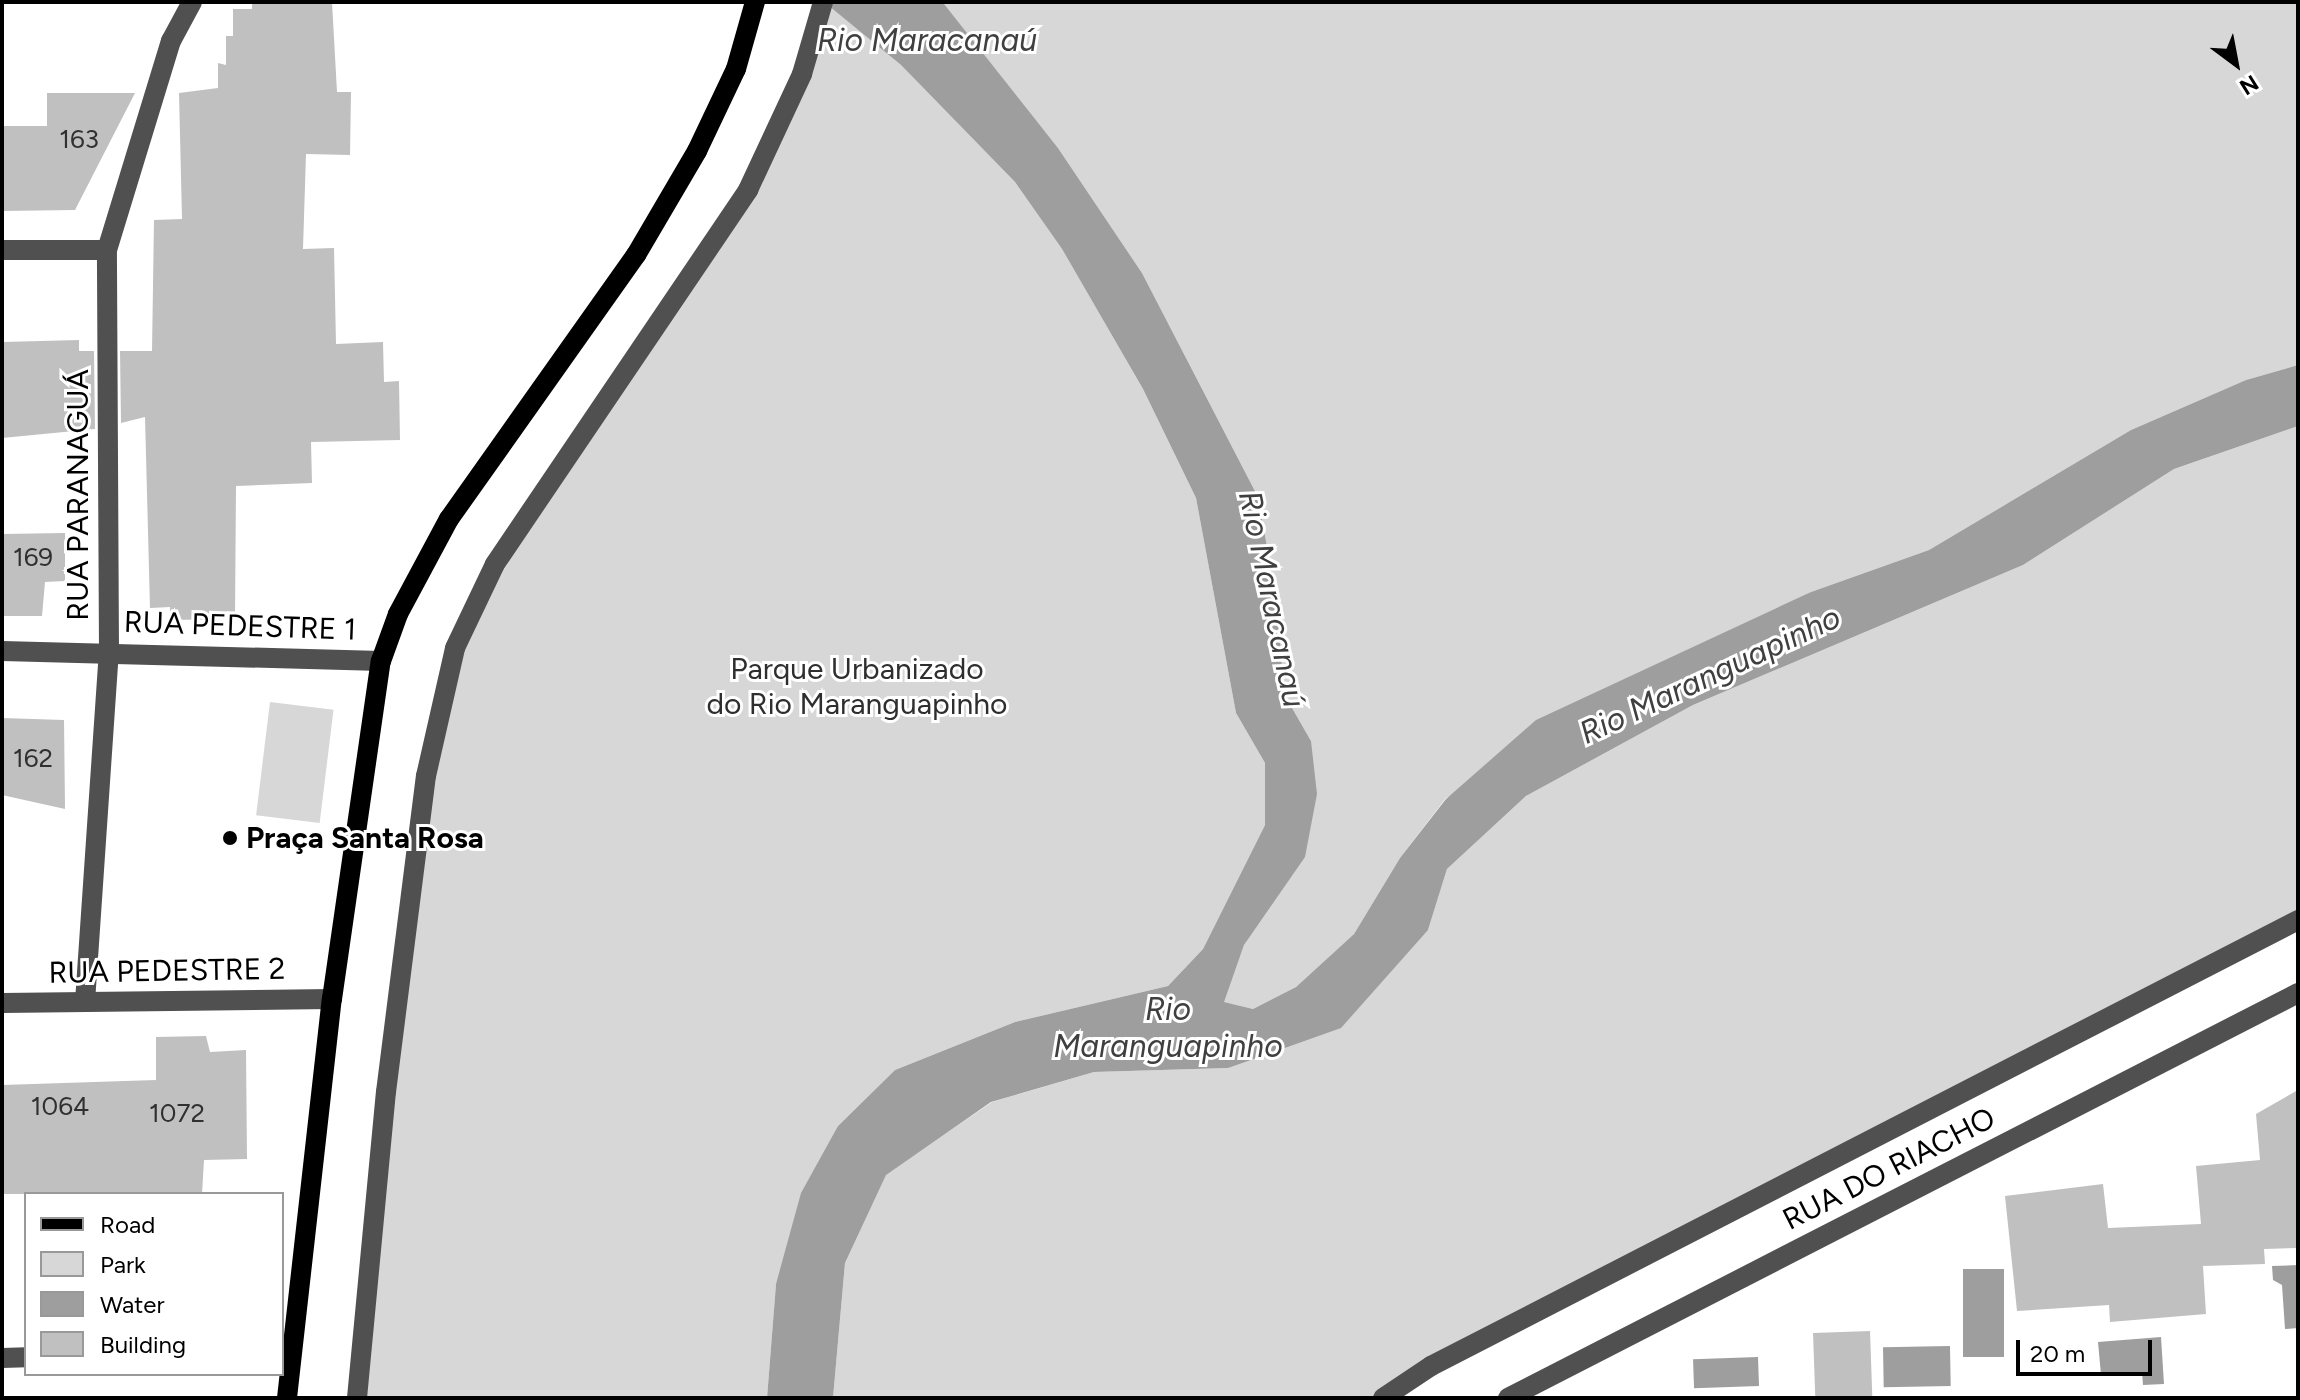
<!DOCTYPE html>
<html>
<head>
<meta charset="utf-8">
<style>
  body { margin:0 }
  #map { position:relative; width:2300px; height:1400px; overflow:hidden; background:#fff; font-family:Figtree,sans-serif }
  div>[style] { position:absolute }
  .green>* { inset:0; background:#d7d7d7; transform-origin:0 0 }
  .water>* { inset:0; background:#9e9e9e; transform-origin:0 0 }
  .building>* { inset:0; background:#c0c0c0; transform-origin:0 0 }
  .minor>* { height:20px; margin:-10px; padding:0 10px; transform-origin:10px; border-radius:10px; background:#505050 }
  .major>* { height:20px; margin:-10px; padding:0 10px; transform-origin:10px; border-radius:10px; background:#000 }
  .dots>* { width:22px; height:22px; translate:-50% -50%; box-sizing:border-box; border:4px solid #fff; border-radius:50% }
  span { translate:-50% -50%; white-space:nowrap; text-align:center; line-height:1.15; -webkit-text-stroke:6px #fff; paint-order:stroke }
  .number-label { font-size:26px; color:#303030 }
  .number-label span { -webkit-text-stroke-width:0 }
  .street-label { font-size:30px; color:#000 }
  .park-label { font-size:30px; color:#2e2e2e }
  .poi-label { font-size:30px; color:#000; font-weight:700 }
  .left { translate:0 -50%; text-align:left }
  .water-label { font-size:32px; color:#3f3f3f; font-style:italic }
  .frame { position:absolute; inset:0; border:4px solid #000; pointer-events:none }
  .legend { position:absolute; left:24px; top:1192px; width:260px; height:184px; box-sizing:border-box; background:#fff; border:2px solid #999; margin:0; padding:10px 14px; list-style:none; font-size:24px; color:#000 }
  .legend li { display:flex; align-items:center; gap:16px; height:40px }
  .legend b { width:40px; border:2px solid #999 }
  .north { position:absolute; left:2196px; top:24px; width:80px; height:80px; -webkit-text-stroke:6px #fff; paint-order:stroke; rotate:148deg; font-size:22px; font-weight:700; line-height:32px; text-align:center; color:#000 }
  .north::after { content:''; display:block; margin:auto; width:28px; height:36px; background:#000; clip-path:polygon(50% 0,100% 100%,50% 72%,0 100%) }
  .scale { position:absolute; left:2016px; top:1340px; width:136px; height:36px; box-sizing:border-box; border:4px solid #000; border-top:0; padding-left:10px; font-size:24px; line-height:28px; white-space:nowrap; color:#000; -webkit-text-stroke:6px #fff; paint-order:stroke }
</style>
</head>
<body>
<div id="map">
  <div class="green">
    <div style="clip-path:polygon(824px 2px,901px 65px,1015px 182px,1062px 249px,1143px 389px,1196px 498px,1236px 713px,1265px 763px,1265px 825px,1203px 949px,1168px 986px,1015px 1022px,895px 1070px,838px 1126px,776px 1284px,767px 1398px,357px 1398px,436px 717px,495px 564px,748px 190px)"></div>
    <div style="clip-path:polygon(940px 2px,2298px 2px,2298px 365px,2246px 380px,2131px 430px,1929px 550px,1811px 592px,1446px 798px,1400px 858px,1354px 934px,1296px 987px,1253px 1009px,1223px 1002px,1244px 945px,1272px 900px,1311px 741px,1284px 694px,1277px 602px,1258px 497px,1142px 273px,1058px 148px)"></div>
    <div style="clip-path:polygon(2298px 426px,2298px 920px,1383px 1398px,833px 1398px,845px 1263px,886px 1174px,992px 1102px,1094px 1072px,1228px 1068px,1428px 930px,1447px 869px,1526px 796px,1693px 705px,2023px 565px,2174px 469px)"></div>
    <div style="left:270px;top:702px;width:64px;height:114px;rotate:7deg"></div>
  </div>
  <div class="water">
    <div style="clip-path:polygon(824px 2px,944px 4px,1058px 148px,1142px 273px,1258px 497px,1277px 602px,1284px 694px,1311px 741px,1317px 794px,1305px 857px,1244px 945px,1224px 1002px,1253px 1009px,1296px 987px,1354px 934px,1400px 858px,1446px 799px,1536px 720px,1811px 592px,1929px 550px,2131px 430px,2246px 380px,2298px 365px,2298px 426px,2174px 469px,2023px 565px,1693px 705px,1526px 796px,1447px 869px,1428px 930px,1341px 1028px,1228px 1068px,1094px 1072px,991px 1102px,886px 1175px,845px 1263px,833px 1398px,767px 1398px,776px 1284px,801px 1193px,838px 1126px,895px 1070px,1015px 1022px,1168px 986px,1203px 949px,1265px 825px,1265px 763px,1236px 713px,1196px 498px,1143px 389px,1062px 249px,1015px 182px,901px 65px)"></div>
    <div style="clip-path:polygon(2298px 1265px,2298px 1328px,2285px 1329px,2282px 1285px,2273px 1280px,2272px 1266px)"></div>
    <div style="left:1963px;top:1269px;width:41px;height:88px"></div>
    <div style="clip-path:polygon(2161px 1337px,2164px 1384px,2143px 1385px,2142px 1372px,2101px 1375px,2098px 1342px)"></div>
    <div style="left:1950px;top:1346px;width:40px;height:67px;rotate:89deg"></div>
    <div style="left:1758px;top:1357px;width:29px;height:65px;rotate:88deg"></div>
  </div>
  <div class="building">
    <div style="clip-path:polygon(252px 2px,332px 2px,337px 92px,351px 92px,350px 155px,306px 154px,303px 249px,334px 248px,336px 344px,383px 342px,384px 382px,399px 381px,400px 440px,311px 442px,312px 483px,236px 486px,235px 619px,170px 620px,170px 607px,150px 608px,145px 417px,121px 423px,120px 351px,152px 351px,154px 220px,182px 219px,179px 93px,218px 88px,218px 63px,226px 65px,226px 36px,233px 36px,233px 9px,252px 9px)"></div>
    <div style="clip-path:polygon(47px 93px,135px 93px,75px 210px,2px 211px,2px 126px,47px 126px)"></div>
    <div style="clip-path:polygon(79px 340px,79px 351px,94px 351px,95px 429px,2px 438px,2px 342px)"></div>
    <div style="clip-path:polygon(65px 533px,65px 581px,45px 582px,42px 616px,2px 616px,2px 534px)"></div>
    <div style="clip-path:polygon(2px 718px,64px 720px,65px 809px,2px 795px)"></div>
    <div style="clip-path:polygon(206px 1036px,210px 1052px,246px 1050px,247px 1159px,204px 1160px,202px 1194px,2px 1194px,2px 1085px,156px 1080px,156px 1037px)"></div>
    <div style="clip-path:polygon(2298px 1090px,2298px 1248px,2264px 1249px,2265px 1264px,2203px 1266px,2206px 1314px,2110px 1322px,2109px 1305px,2017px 1311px,2005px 1196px,2103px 1184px,2108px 1228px,2201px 1224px,2196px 1166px,2260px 1160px,2256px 1114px)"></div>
    <div style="left:1870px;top:1331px;width:67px;height:57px;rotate:88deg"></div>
  </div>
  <div class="minor">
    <div style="left:2px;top:250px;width:105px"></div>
    <div style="left:2px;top:651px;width:379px;rotate:1.5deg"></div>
    <div style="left:85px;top:1002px;width:352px;rotate:-86.1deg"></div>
    <div style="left:109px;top:651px;width:401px;rotate:-90.3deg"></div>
    <div style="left:107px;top:250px;width:219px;rotate:-73deg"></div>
    <div style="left:171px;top:41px;width:44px;rotate:-61.7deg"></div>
    <div style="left:2px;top:1003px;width:330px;rotate:-0.7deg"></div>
    <div style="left:2px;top:1358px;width:24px;rotate:-2deg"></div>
    <div style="left:357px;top:1398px;width:307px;rotate:-84.6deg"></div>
    <div style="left:386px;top:1092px;width:319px;rotate:-82.8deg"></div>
    <div style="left:426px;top:776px;width:131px;rotate:-77.2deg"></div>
    <div style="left:455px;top:648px;width:93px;rotate:-64.5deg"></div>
    <div style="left:495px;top:564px;width:452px;rotate:-55.9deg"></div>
    <div style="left:748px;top:190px;width:128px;rotate:-65deg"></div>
    <div style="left:802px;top:74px;width:75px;rotate:-73.7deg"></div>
    <div style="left:1383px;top:1398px;width:58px;rotate:-33.7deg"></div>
    <div style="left:1431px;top:1366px;width:975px;rotate:-27.22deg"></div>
    <div style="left:1508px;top:1398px;width:888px;rotate:-27.14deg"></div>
  </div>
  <div class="major">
    <div style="left:287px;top:1398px;width:402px;rotate:-83.6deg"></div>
    <div style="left:332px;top:999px;width:342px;rotate:-81.8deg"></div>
    <div style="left:381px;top:661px;width:50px;rotate:-70.1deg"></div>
    <div style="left:398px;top:614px;width:108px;rotate:-61.8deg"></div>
    <div style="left:449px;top:519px;width:324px;rotate:-54.7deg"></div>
    <div style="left:636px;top:255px;width:121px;rotate:-59.6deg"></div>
    <div style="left:697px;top:151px;width:91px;rotate:-64.6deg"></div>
    <div style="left:736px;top:69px;width:70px;rotate:-74.2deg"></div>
  </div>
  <div class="dots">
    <div style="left:230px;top:838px;background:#000"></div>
  </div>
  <div class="number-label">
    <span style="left:79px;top:140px">163</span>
    <span style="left:33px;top:558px">169</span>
    <span style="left:33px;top:759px">162</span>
    <span style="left:60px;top:1107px">1064</span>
    <span style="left:177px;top:1114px">1072</span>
  </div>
  <div class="street-label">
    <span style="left:78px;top:495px;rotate:-90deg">RUA PARANAGUÁ</span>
    <span style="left:240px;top:626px;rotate:2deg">RUA PEDESTRE 1</span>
    <span style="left:167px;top:971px;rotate:-1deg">RUA PEDESTRE 2</span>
    <span style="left:1889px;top:1169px;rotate:-27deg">RUA DO RIACHO</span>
  </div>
  <div class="park-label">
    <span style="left:857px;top:686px">Parque Urbanizado<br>do Rio Maranguapinho</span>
  </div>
  <div class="poi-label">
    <span class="left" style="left:246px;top:838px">Praça Santa Rosa</span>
  </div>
  <div class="water-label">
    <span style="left:927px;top:40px">Rio Maracanaú</span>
    <span style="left:1272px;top:599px;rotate:78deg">Rio Maracanaú</span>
    <span style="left:1710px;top:675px;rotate:-25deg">Rio Maranguapinho</span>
    <span style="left:1168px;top:1028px">Rio<br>Maranguapinho</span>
  </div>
  <div class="frame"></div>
  <ul class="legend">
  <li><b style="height:10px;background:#000"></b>Road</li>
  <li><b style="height:22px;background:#d7d7d7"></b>Park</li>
  <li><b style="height:22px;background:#9e9e9e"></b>Water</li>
  <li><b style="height:22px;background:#c0c0c0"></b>Building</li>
  </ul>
  <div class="north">N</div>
  <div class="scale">20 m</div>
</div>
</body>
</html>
